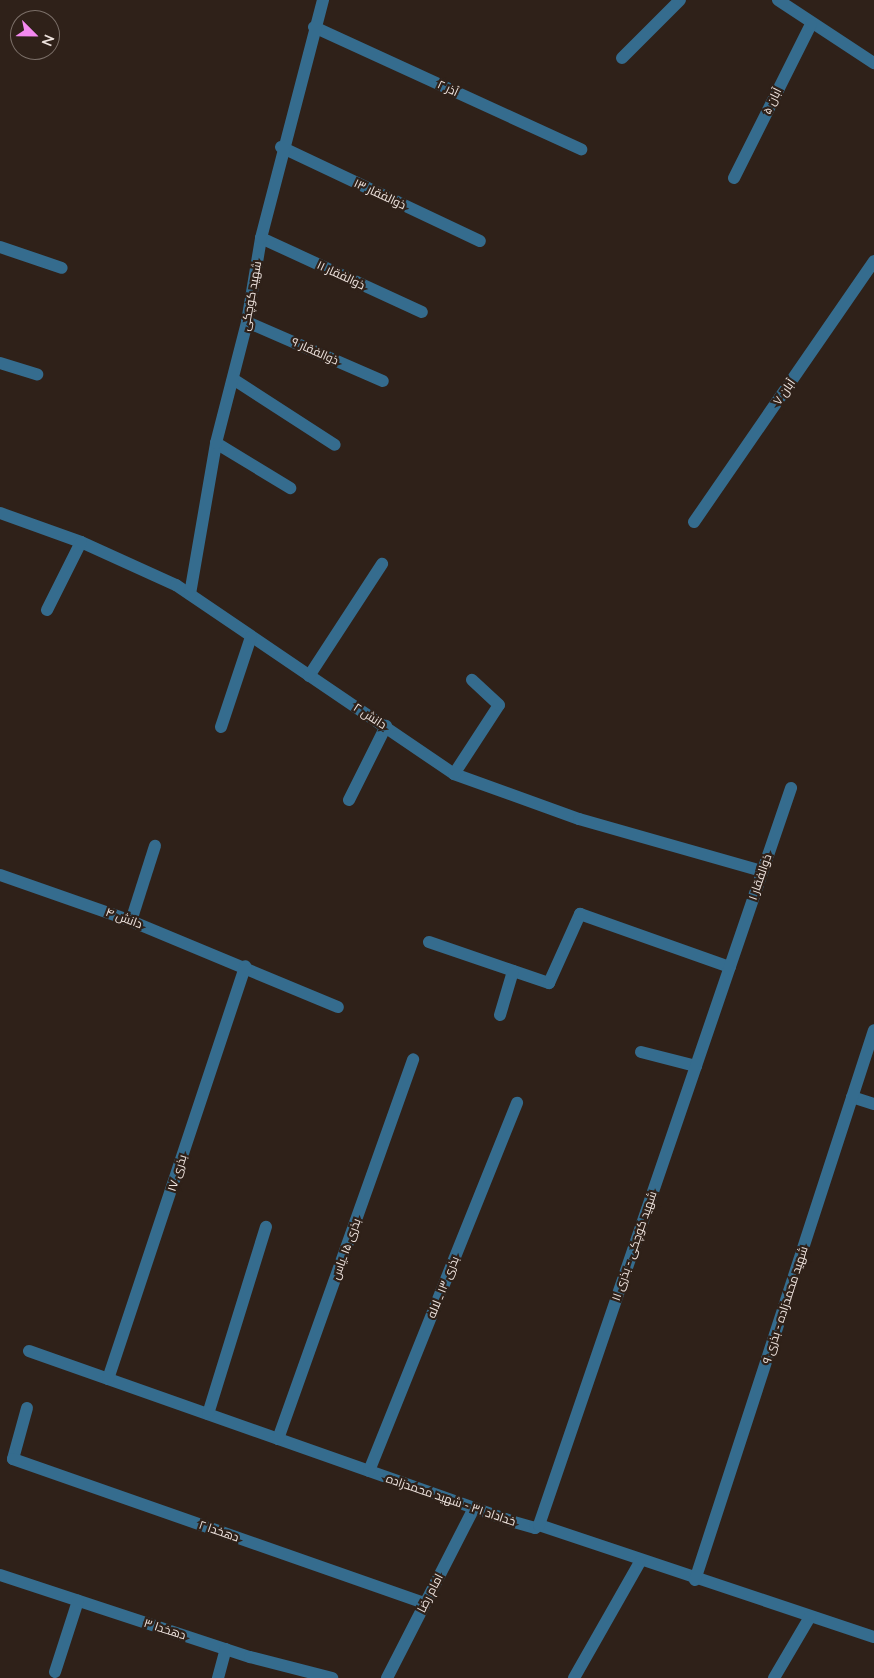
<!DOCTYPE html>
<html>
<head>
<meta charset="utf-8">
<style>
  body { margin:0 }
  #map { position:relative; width:874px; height:1678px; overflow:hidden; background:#2f2119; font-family:Lato,Cairo,sans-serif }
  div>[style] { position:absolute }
  .minor>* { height:12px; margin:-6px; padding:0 6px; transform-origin:6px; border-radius:6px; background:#356c8e }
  span { translate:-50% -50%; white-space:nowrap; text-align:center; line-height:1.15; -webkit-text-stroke:4.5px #2f2119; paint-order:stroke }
  .street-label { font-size:12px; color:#eee3de }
  .north { position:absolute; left:10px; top:10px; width:50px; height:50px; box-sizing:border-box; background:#2f2119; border:1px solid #7b6f68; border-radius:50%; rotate:113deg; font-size:14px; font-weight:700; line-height:20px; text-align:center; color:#eee3de }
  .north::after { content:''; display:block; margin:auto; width:18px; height:22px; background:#f489f0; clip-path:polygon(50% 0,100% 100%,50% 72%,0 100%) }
</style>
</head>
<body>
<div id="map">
  <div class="minor">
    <div style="left:778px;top:0;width:115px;rotate:33.3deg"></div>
    <div style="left:314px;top:27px;width:294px;rotate:24.6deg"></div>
    <div style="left:622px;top:58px;width:82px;rotate:-45deg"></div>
    <div style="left:281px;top:147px;width:220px;rotate:25.3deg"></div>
    <div style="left:734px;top:178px;width:172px;rotate:-63.4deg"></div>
    <div style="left:261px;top:238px;width:177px;rotate:24.7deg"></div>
    <div style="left:0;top:247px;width:65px;rotate:18.7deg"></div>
    <div style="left:247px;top:322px;width:148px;rotate:23.5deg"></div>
    <div style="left:0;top:363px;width:39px;rotate:17deg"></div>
    <div style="left:233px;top:379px;width:121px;rotate:32.9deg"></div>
    <div style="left:216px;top:443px;width:87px;rotate:31.3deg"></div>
    <div style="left:0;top:513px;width:86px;rotate:19.7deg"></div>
    <div style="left:81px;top:542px;width:104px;rotate:24.4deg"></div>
    <div style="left:176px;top:585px;width:336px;rotate:34.2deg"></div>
    <div style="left:454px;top:774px;width:133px;rotate:19.8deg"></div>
    <div style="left:579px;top:819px;width:190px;rotate:15.9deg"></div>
    <div style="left:694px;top:522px;width:317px;rotate:-55.4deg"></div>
    <div style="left:190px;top:594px;width:153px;rotate:-80.2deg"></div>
    <div style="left:216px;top:443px;width:125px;rotate:-75.6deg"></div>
    <div style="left:247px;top:322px;width:85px;rotate:-80.5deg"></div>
    <div style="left:261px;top:238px;width:246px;rotate:-75.4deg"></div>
    <div style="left:47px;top:610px;width:76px;rotate:-63.4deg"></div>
    <div style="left:309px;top:676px;width:134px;rotate:-56.9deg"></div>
    <div style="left:221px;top:727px;width:95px;rotate:-71.6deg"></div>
    <div style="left:454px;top:774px;width:82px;rotate:-56.9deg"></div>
    <div style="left:499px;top:705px;width:37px;rotate:-137deg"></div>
    <div style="left:349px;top:800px;width:83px;rotate:-63.4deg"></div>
    <div style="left:0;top:875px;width:139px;rotate:19.3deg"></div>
    <div style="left:131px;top:921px;width:224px;rotate:22.6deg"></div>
    <div style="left:131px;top:921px;width:79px;rotate:-72.3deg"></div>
    <div style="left:429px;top:942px;width:127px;rotate:18.9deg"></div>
    <div style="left:549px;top:983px;width:76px;rotate:-65.8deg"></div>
    <div style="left:580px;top:914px;width:159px;rotate:19.5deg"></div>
    <div style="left:500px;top:1015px;width:46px;rotate:-73.5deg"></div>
    <div style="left:641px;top:1052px;width:57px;rotate:14.3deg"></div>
    <div style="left:852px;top:1097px;width:23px;rotate:18deg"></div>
    <div style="left:29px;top:1351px;width:514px;rotate:19.42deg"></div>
    <div style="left:514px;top:1522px;width:22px;rotate:16deg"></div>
    <div style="left:535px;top:1528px;width:5px;rotate:-37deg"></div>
    <div style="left:539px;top:1525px;width:353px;rotate:18.5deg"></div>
    <div style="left:108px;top:1379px;width:435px;rotate:-71.6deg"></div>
    <div style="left:27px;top:1408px;width:53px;rotate:105.4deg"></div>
    <div style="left:13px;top:1459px;width:436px;rotate:19.3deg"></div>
    <div style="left:208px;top:1414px;width:196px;rotate:-72.8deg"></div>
    <div style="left:278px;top:1439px;width:403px;rotate:-70.4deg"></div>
    <div style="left:369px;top:1471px;width:397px;rotate:-68.1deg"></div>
    <div style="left:539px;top:1525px;width:779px;rotate:-71.12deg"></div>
    <div style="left:0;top:1575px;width:263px;rotate:18.2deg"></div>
    <div style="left:250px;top:1657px;width:85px;rotate:14.4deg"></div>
    <div style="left:695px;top:1580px;width:578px;rotate:-71.97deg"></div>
    <div style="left:55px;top:1672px;width:75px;rotate:-72.1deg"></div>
    <div style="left:218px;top:1678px;width:30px;rotate:-75deg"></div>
    <div style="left:387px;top:1678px;width:191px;rotate:-62.9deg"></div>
    <div style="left:574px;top:1678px;width:133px;rotate:-60.4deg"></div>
    <div style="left:774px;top:1678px;width:71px;rotate:-59.5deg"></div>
  </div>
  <div class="street-label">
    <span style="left:448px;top:88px;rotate:25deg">آذر ۲</span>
    <span style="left:772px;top:101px;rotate:-64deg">آبان ۵</span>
    <span style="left:380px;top:194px;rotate:25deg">ذوالفقار ۱۳</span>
    <span style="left:341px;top:275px;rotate:25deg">ذوالفقار ۱۱</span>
    <span style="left:251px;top:296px;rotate:-80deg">شهید کوچکی</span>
    <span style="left:315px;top:351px;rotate:24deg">ذوالفقار ۹</span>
    <span style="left:784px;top:392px;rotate:-55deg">آبان ۷</span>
    <span style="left:370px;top:716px;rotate:33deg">دانش ۲</span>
    <span style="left:760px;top:877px;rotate:-71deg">ذوالفقار ۱</span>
    <span style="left:124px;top:918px;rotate:20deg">دانش ۴</span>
    <span style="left:177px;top:1173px;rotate:-72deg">بذری ۱۷</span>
    <span style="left:634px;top:1246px;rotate:-71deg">شهید کوچکی - بذری ۱۱</span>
    <span style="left:346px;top:1249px;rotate:-70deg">بذری ۱۵ ـ‌یاس</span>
    <span style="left:443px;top:1287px;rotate:-68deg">بذری ۱۳ ـ لاله</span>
    <span style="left:785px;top:1305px;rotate:-72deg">شهید محمدزاده - بذری ۹</span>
    <span style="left:451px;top:1500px;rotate:19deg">خداداد ۳۱ - شهید محمدزاده</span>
    <span style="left:219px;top:1531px;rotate:19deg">دهخدا ۲</span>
    <span style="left:430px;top:1593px;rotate:-63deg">امام رضا</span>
    <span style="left:165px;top:1629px;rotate:18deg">دهخدا ۳</span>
  </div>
  <div class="north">N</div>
</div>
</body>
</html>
